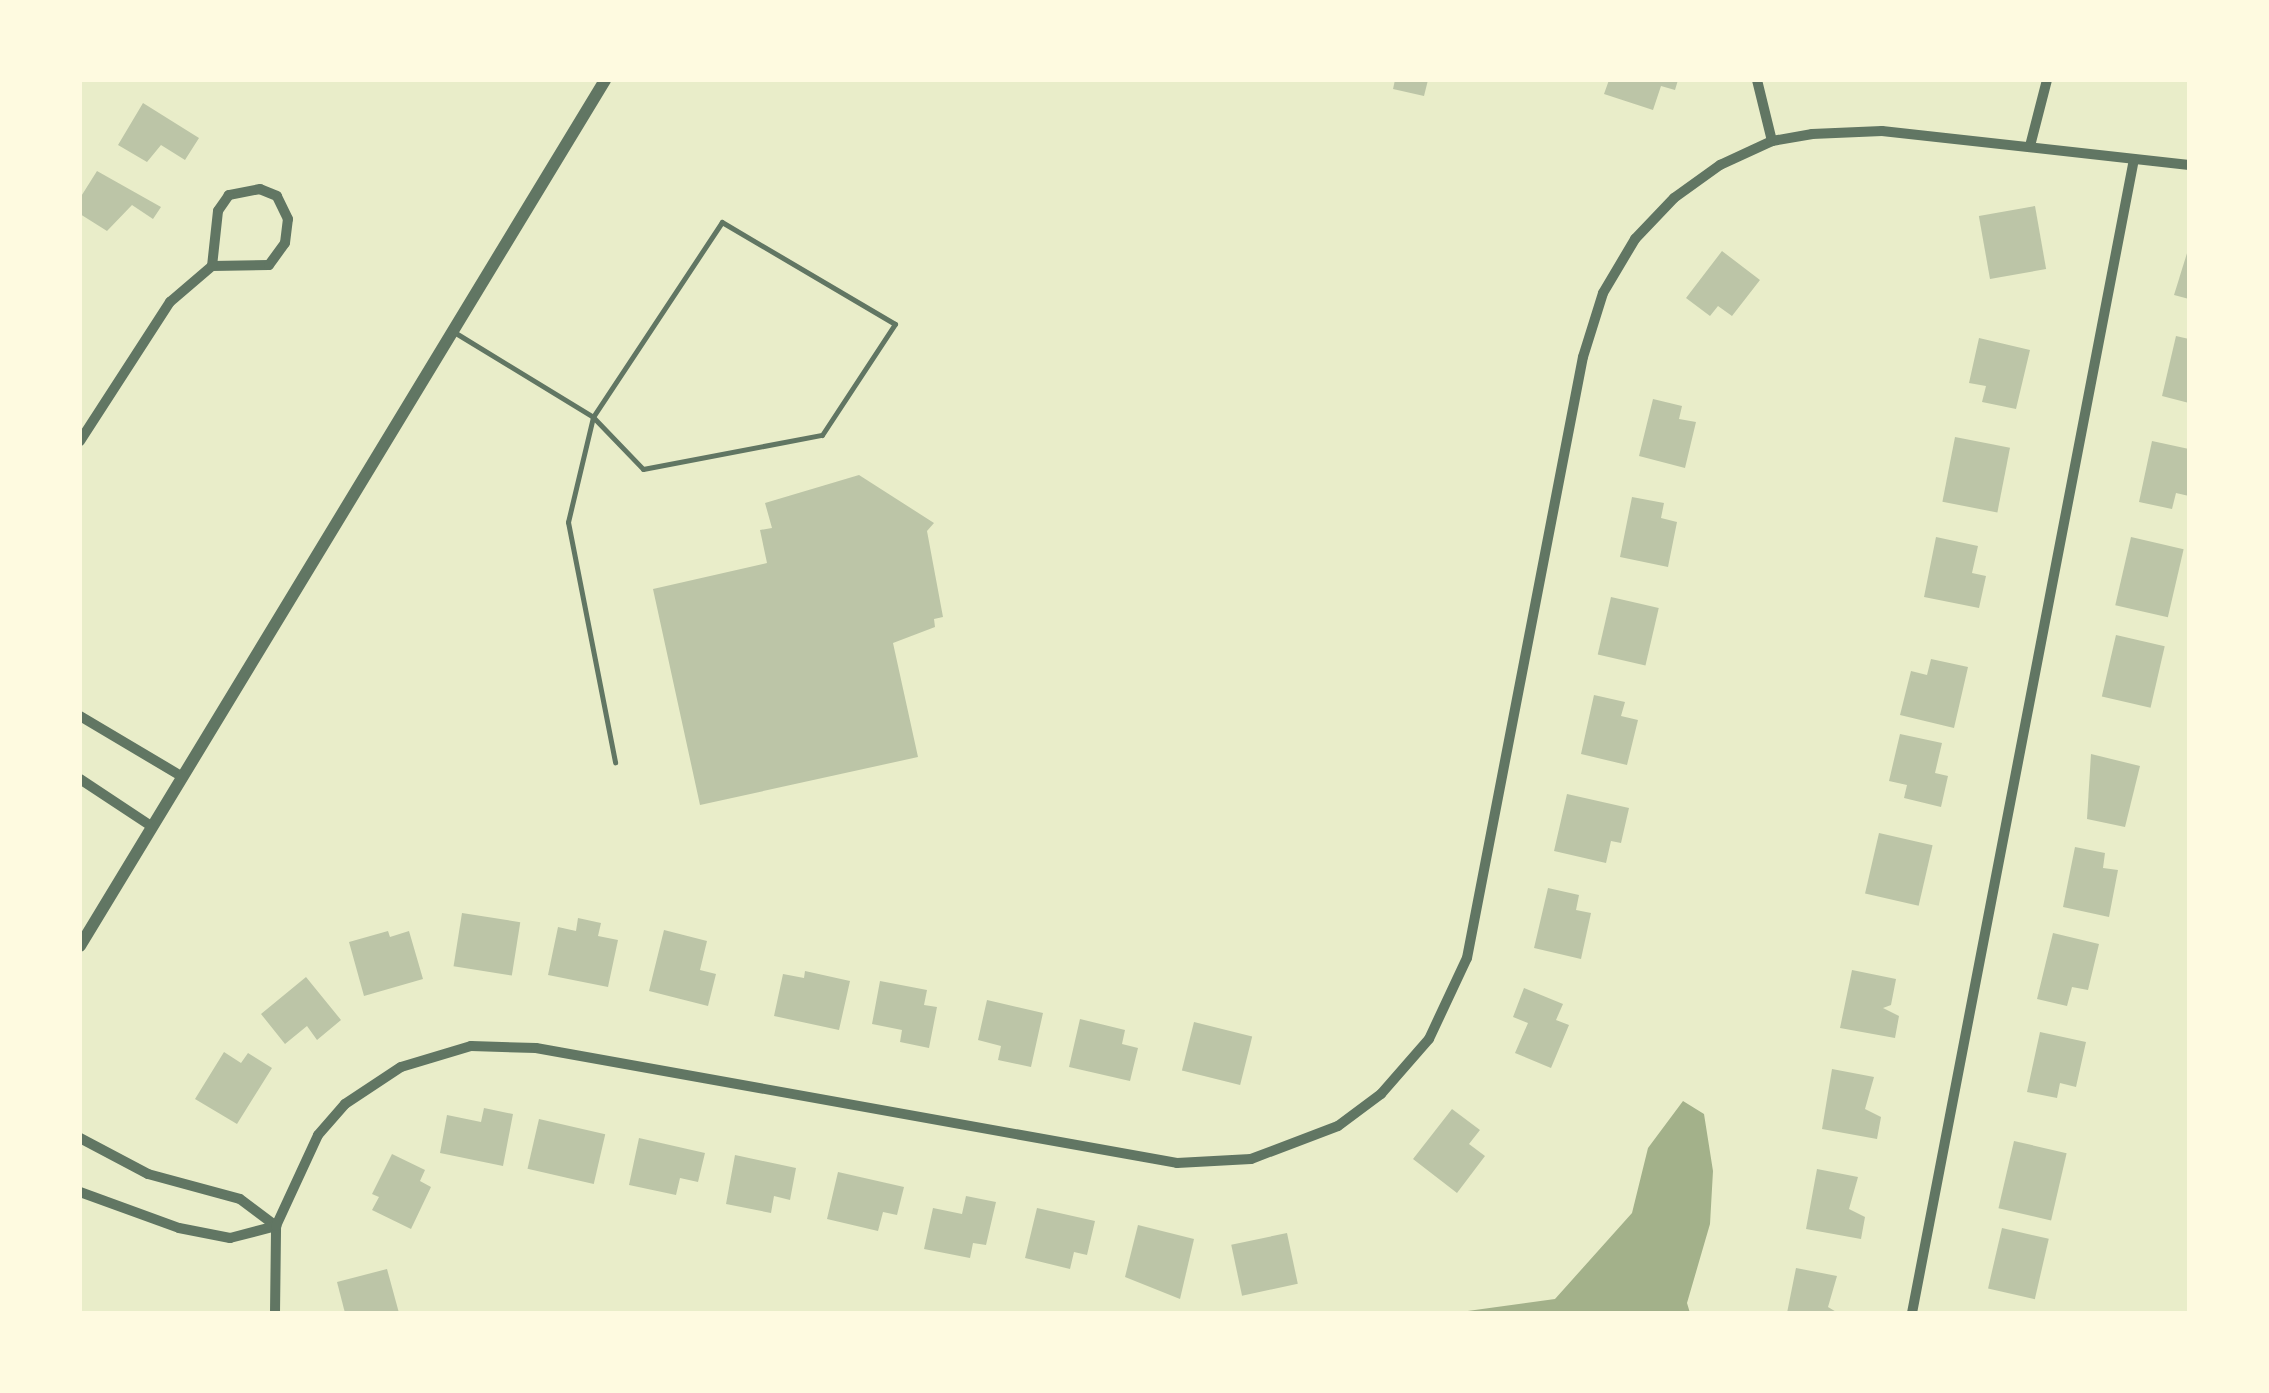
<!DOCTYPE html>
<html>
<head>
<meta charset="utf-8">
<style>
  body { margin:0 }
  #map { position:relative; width:2269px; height:1393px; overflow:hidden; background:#e9edc9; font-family:Cabin,sans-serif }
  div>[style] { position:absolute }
  .water>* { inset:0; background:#a3b18a }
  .building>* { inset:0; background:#bcc5a7; transform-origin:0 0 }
  .service>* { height:5px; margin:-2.5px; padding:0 2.5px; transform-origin:2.5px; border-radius:2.5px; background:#617663 }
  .minor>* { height:10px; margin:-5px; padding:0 5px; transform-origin:5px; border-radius:5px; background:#617663 }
  .tertiary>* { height:12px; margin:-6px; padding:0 6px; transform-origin:6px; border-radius:6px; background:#617663 }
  span { translate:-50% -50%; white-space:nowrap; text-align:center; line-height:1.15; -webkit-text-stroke:8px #fefae0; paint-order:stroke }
  .frame { position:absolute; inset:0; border:82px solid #fefae0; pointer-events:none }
</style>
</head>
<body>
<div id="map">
  <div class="water">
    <div style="clip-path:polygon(1683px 1101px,1704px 1114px,1713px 1171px,1710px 1224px,1687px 1303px,1690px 1313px,1453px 1313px,1555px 1299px,1632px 1213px,1648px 1148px)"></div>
  </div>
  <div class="building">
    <div style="clip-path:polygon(1395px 80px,1428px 80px,1424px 96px,1393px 89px)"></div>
    <div style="clip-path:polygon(1609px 80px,1678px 80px,1675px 90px,1661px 86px,1653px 110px,1604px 94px)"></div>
    <div style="clip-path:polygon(143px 103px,199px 138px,185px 160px,161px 145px,147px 162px,118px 145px)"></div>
    <div style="clip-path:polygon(97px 171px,161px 207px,153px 219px,132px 205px,107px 231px,80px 214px,80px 198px)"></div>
    <div style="left:2035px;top:206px;width:64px;height:57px;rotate:80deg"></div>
    <div style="clip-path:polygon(2188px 250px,2189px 250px,2189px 299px,2174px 295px)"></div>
    <div style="clip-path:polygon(1722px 251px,1760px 280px,1732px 316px,1718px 306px,1710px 316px,1686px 298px)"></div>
    <div style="clip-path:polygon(2176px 336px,2189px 339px,2189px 403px,2162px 396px)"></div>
    <div style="clip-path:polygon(1979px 338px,2030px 350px,2016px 409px,1982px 402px,1986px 386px,1969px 383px)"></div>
    <div style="clip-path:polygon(1653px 399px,1682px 406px,1679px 419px,1696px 422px,1685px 468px,1639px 456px)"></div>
    <div style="left:1955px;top:437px;width:56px;height:66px;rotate:11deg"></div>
    <div style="clip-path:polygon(2152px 441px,2189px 449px,2189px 496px,2176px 493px,2172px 509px,2139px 502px)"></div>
    <div style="clip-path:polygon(859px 475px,934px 523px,927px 531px,943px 617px,934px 619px,935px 627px,893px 643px,918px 757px,700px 805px,653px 589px,767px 563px,760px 530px,772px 528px,765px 503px)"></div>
    <div style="clip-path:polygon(1632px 497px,1664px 503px,1661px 518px,1677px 522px,1668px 567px,1620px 557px)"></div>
    <div style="clip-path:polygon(1936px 537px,1978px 546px,1972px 573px,1986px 576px,1979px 608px,1924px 597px)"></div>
    <div style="left:2131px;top:537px;width:54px;height:70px;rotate:13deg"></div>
    <div style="left:1611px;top:597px;width:49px;height:59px;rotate:13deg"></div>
    <div style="left:2116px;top:635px;width:50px;height:63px;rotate:13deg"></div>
    <div style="clip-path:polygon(1931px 659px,1968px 667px,1954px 728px,1900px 715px,1911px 671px,1927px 675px)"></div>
    <div style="clip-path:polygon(1594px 695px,1625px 702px,1621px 716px,1638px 720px,1627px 765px,1581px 754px)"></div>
    <div style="clip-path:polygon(1900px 734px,1942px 743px,1935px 773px,1948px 776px,1941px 807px,1904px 798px,1907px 785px,1889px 781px)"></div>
    <div style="clip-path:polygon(2091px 754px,2140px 766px,2125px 827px,2087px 819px)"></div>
    <div style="clip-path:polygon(1567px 794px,1629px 808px,1621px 843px,1611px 841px,1606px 863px,1554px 851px)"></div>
    <div style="left:1879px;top:833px;width:55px;height:62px;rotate:13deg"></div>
    <div style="clip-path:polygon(2075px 847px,2105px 853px,2103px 868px,2118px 870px,2109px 917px,2063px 907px)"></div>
    <div style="clip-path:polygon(1548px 888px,1579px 895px,1576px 910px,1591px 913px,1581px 959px,1534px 948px)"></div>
    <div style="left:462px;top:913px;width:59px;height:54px;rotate:9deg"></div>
    <div style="clip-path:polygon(578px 918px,601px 923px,598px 936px,618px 940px,608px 987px,548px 975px,558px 927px,576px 931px)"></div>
    <div style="clip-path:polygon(664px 930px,707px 941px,700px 970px,716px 974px,708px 1006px,649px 991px)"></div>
    <div style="clip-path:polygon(388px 931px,390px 937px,409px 931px,423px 979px,364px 996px,349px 942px)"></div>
    <div style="clip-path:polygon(2053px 933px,2099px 944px,2088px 990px,2072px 987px,2067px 1006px,2037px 999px)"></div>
    <div style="clip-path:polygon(1852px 970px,1896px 979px,1891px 1005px,1883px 1008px,1899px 1016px,1895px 1038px,1840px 1028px)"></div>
    <div style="clip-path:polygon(805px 971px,850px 981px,839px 1030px,774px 1016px,783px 974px,804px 978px)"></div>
    <div style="clip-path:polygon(306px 977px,341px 1020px,317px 1040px,307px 1026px,285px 1044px,261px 1014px)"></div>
    <div style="clip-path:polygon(880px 981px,927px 990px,924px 1005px,937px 1007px,929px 1048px,900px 1042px,902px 1030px,872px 1024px)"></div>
    <div style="clip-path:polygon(1524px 988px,1563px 1004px,1556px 1020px,1569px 1025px,1551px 1068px,1515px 1053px,1528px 1023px,1513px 1017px)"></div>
    <div style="clip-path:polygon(987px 1000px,1043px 1013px,1031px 1067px,998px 1060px,1001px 1046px,978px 1040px)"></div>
    <div style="clip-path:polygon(1080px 1019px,1125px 1030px,1122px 1044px,1138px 1048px,1130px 1081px,1069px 1067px)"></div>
    <div style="left:1194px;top:1022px;width:60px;height:50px;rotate:14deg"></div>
    <div style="clip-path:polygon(2040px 1032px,2086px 1042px,2076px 1087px,2060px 1083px,2057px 1098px,2027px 1092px)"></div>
    <div style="clip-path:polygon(224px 1052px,241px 1063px,248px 1053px,272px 1068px,237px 1124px,195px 1099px)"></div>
    <div style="clip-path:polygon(1832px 1069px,1874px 1077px,1865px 1109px,1881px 1117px,1877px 1139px,1822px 1129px)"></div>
    <div style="clip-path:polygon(484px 1108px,513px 1114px,503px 1166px,440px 1153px,447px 1115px,481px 1122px)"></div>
    <div style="clip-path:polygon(1452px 1109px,1480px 1130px,1469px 1144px,1485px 1156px,1457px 1193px,1413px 1159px)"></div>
    <div style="left:539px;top:1119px;width:68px;height:51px;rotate:13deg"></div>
    <div style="clip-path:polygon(639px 1138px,705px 1153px,698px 1182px,680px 1178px,676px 1195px,629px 1185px)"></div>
    <div style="left:2014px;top:1141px;width:54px;height:69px;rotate:13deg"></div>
    <div style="clip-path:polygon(392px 1154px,425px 1170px,420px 1181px,431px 1187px,411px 1229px,372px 1210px,379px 1197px,372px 1194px)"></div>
    <div style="clip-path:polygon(735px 1155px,796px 1168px,790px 1200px,774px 1196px,771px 1213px,726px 1204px)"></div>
    <div style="clip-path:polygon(1817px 1169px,1858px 1177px,1849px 1209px,1865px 1217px,1861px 1239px,1806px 1229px)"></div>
    <div style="clip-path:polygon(838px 1172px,904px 1187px,897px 1215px,883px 1212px,878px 1231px,827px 1219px)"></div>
    <div style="clip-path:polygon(966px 1196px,996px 1202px,986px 1245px,973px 1243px,970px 1258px,924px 1249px,933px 1208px,962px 1214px)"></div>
    <div style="clip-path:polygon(1037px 1208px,1095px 1221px,1087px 1255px,1074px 1252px,1070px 1269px,1025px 1258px)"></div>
    <div style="clip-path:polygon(1138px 1225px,1194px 1239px,1180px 1299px,1125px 1277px)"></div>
    <div style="left:2002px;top:1228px;width:48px;height:62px;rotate:13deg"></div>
    <div style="left:1287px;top:1233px;width:52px;height:57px;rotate:78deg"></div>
    <div style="clip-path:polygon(1796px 1268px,1837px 1276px,1828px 1307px,1838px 1313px,1787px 1313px)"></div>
    <div style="clip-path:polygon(387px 1269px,399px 1313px,345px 1313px,337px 1282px)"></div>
  </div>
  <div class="service">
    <div style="left:454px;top:332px;width:163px;rotate:31.4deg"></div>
    <div style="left:593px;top:417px;width:72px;rotate:46.1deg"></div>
    <div style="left:643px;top:469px;width:182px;rotate:-10.8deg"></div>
    <div style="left:822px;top:435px;width:133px;rotate:-56.7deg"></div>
    <div style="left:895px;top:324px;width:201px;rotate:-149.5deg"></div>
    <div style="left:722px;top:222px;width:234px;rotate:123.5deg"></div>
    <div style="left:593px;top:417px;width:108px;rotate:103.4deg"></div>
    <div style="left:568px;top:522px;width:245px;rotate:78.9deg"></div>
  </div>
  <div class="minor">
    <div style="left:1757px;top:80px;width:63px;rotate:76.2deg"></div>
    <div style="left:2030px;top:146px;width:68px;rotate:-75.6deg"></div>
    <div style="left:80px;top:441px;width:166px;rotate:-57.1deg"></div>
    <div style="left:170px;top:302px;width:55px;rotate:-40.6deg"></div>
    <div style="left:212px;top:266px;width:57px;rotate:-1deg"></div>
    <div style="left:269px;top:265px;width:27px;rotate:-54deg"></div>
    <div style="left:285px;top:243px;width:24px;rotate:-83deg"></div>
    <div style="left:288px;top:219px;width:25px;rotate:-116deg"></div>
    <div style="left:277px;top:196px;width:18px;rotate:-158deg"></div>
    <div style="left:260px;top:189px;width:32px;rotate:169deg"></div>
    <div style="left:229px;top:195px;width:19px;rotate:125deg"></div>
    <div style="left:218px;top:211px;width:55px;rotate:96.2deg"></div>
    <div style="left:80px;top:716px;width:117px;rotate:30.7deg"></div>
    <div style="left:80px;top:779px;width:85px;rotate:33.5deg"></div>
    <div style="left:80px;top:1138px;width:77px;rotate:27.9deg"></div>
    <div style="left:148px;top:1174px;width:95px;rotate:15.2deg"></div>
    <div style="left:240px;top:1199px;width:45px;rotate:36.9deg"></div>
    <div style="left:80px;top:1192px;width:105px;rotate:20deg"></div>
    <div style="left:179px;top:1228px;width:52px;rotate:11.1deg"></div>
    <div style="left:230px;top:1238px;width:48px;rotate:-14.6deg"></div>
    <div style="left:275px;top:1313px;width:87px;rotate:-89.3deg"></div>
    <div style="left:276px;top:1226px;width:100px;rotate:-65.2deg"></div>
    <div style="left:318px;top:1135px;width:41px;rotate:-48.9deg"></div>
    <div style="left:345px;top:1104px;width:67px;rotate:-33.5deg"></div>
    <div style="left:401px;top:1067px;width:73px;rotate:-16.7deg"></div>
    <div style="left:471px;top:1046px;width:65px;rotate:1.8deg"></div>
    <div style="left:536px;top:1048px;width:651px;rotate:10.17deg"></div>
    <div style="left:1177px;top:1163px;width:74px;rotate:-3.1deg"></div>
    <div style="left:1251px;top:1159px;width:93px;rotate:-20.8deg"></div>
    <div style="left:1338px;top:1126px;width:54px;rotate:-36.7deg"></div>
    <div style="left:1381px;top:1094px;width:73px;rotate:-48.9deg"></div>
    <div style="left:1429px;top:1039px;width:89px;rotate:-64.9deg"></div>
    <div style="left:1467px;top:958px;width:612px;rotate:-79.08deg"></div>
    <div style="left:1583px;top:357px;width:67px;rotate:-72.6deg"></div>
    <div style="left:1603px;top:293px;width:63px;rotate:-59.3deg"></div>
    <div style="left:1635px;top:239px;width:57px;rotate:-46.4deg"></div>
    <div style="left:1674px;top:198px;width:57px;rotate:-35.7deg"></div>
    <div style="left:1720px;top:165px;width:57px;rotate:-24.8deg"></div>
    <div style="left:1772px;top:141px;width:41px;rotate:-9.9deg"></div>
    <div style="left:1812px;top:134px;width:70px;rotate:-2.5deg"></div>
    <div style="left:1882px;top:131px;width:309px;rotate:6.3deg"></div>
    <div style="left:1912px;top:1313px;width:1175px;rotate:-79.11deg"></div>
  </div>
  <div class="tertiary">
    <div style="left:80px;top:946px;width:1013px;rotate:-58.77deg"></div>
  </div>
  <div class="frame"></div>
</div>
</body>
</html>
